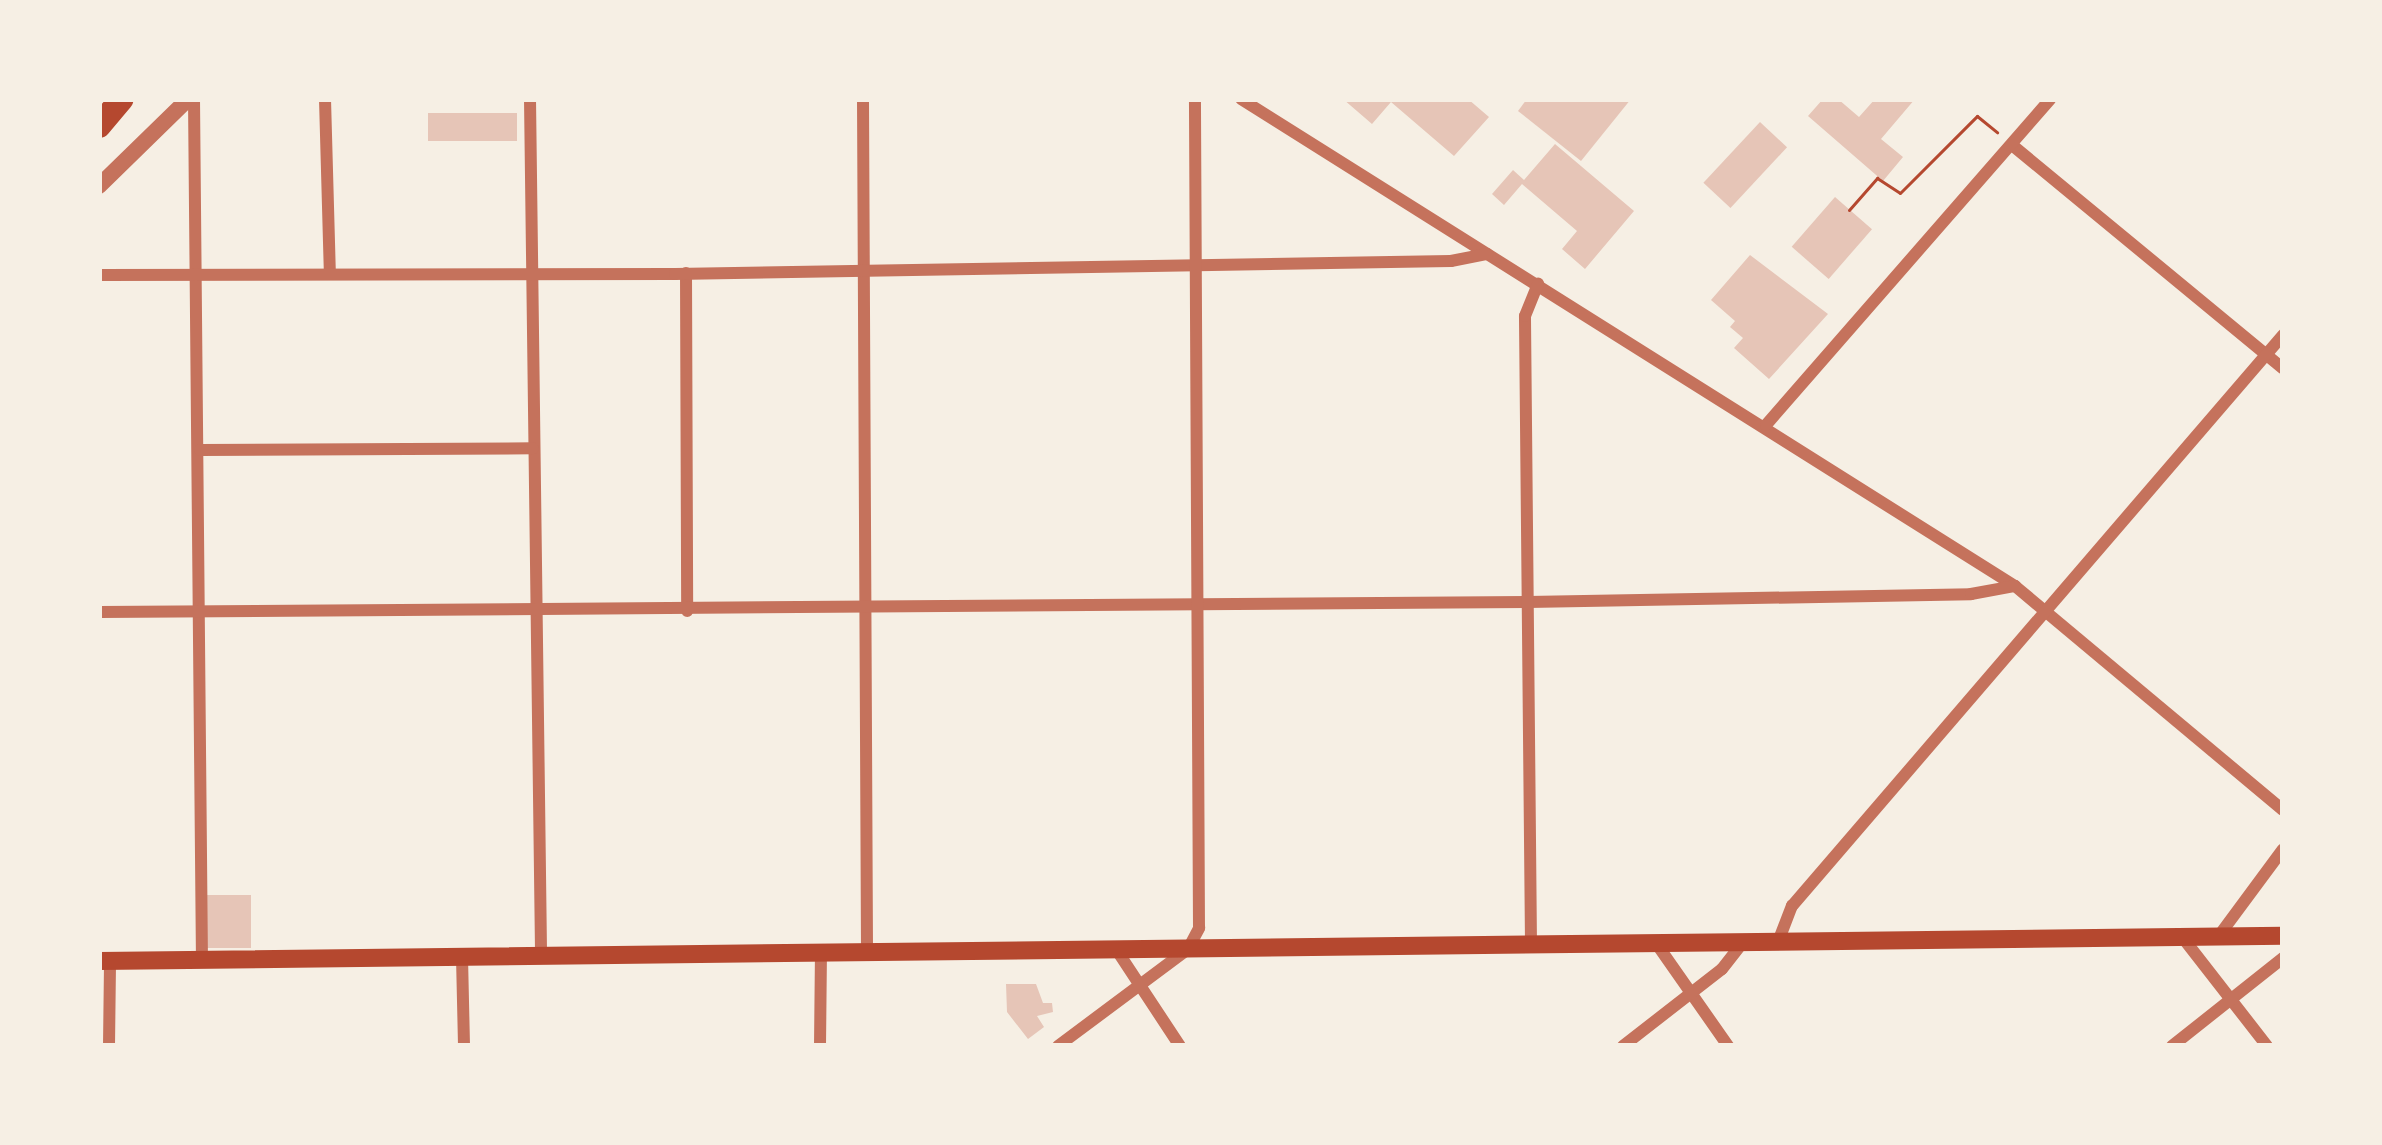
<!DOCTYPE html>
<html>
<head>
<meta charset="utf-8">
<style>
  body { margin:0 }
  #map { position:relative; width:2382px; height:1145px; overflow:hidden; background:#f6efe4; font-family:Bitter,serif }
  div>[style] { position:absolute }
  .building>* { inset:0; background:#e6c5b7; transform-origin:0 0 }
  .path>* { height:3px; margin:-1.5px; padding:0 1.5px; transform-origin:1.5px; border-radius:1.5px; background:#b5482f }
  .minor>* { height:12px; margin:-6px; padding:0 6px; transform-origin:6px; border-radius:6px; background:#c5725c }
  .tertiary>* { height:16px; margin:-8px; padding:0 8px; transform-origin:8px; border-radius:8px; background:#c5725c }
  .secondary>* { height:18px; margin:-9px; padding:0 9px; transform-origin:9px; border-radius:9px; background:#b5482f }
  .motorway>* { height:24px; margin:-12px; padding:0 12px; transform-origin:12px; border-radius:12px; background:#b5482f }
  span { translate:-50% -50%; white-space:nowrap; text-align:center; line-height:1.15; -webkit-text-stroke:12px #f6efe4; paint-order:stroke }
  .frame { position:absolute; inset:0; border:102px solid #f6efe4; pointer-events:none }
</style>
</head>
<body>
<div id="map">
  <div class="building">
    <div style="clip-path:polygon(1343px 99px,1468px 99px,1489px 117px,1454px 156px,1391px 102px,1372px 124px)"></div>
    <div style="clip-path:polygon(1527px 99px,1631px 99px,1581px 161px,1518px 111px)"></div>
    <div style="clip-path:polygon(1823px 99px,1838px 99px,1859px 117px,1875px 99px,1915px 99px,1881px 139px,1903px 157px,1883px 181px,1808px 116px)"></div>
    <div style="left:517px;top:113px;width:28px;height:89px;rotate:90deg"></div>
    <div style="left:1760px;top:122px;width:37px;height:83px;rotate:43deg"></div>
    <div style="clip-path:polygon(1555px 144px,1634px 211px,1585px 269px,1562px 249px,1577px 231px,1522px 184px,1504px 205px,1492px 194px,1513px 170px,1524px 180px)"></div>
    <div style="left:1835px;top:197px;width:49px;height:66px;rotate:41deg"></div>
    <div style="clip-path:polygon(1750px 255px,1828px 314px,1769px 379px,1734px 348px,1743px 338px,1730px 327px,1735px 321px,1711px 300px)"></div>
    <div style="left:207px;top:895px;width:44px;height:53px"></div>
    <div style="clip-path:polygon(1006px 984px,1036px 984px,1043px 1003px,1052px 1003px,1053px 1012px,1037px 1016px,1044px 1027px,1028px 1039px,1007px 1012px)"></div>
  </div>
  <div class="path">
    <div style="left:1849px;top:210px;width:43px;rotate:-48.8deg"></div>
    <div style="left:1877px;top:178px;width:27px;rotate:33deg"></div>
    <div style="left:1900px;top:193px;width:109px;rotate:-45deg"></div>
    <div style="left:1977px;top:116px;width:26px;rotate:39deg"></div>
  </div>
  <div class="minor">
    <div style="left:194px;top:99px;width:861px;rotate:89.47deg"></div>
    <div style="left:325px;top:99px;width:174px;rotate:88.4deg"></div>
    <div style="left:530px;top:99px;width:857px;rotate:89.26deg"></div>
    <div style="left:863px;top:99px;width:853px;rotate:89.73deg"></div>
    <div style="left:1241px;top:99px;width:914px;rotate:32.18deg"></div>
    <div style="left:2015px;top:586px;width:349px;rotate:39.9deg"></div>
    <div style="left:2012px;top:145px;width:351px;rotate:39.5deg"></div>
    <div style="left:686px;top:273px;width:338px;rotate:89.8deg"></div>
    <div style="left:99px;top:275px;width:576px;rotate:-0.1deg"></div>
    <div style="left:675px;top:274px;width:776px;rotate:-0.96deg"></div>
    <div style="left:1451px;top:261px;width:37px;rotate:-11deg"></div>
    <div style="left:1766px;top:425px;width:432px;rotate:-48.9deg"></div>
    <div style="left:200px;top:450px;width:333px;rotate:-0.3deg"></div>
    <div style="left:99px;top:612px;width:1429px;rotate:-0.4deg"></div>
    <div style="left:1528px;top:602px;width:443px;rotate:-1deg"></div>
    <div style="left:1971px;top:594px;width:45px;rotate:-10.3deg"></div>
    <div style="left:2218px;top:937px;width:109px;rotate:-53.5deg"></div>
    <div style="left:2183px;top:938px;width:137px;rotate:52.1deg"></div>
    <div style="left:1778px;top:942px;width:39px;rotate:-69deg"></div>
    <div style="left:1792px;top:906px;width:753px;rotate:-49.31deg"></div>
    <div style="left:1656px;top:943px;width:126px;rotate:55deg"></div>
    <div style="left:1531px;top:944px;width:628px;rotate:-90.55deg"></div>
    <div style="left:1525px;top:316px;width:35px;rotate:-68deg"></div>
    <div style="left:1116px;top:949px;width:116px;rotate:56.6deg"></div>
    <div style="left:462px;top:957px;width:89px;rotate:88.7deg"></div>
    <div style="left:109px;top:1046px;width:85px;rotate:-89.3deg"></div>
    <div style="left:820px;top:1046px;width:93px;rotate:-89.4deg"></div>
    <div style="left:1058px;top:1046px;width:162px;rotate:-36.7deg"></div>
    <div style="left:1188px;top:949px;width:24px;rotate:-62deg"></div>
    <div style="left:1199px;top:928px;width:829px;rotate:-90.28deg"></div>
    <div style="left:1623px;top:1046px;width:125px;rotate:-37.9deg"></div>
    <div style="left:1722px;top:969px;width:34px;rotate:-52deg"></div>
    <div style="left:2172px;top:1046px;width:142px;rotate:-38.4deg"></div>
  </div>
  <div class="tertiary">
    <div style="left:99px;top:186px;width:124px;rotate:-44.3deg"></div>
  </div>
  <div class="secondary">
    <div style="left:99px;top:961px;width:2184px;rotate:-0.66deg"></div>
  </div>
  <div class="motorway">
    <div style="left:99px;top:126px;width:35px;rotate:-50deg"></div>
  </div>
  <div class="frame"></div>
</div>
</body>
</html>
